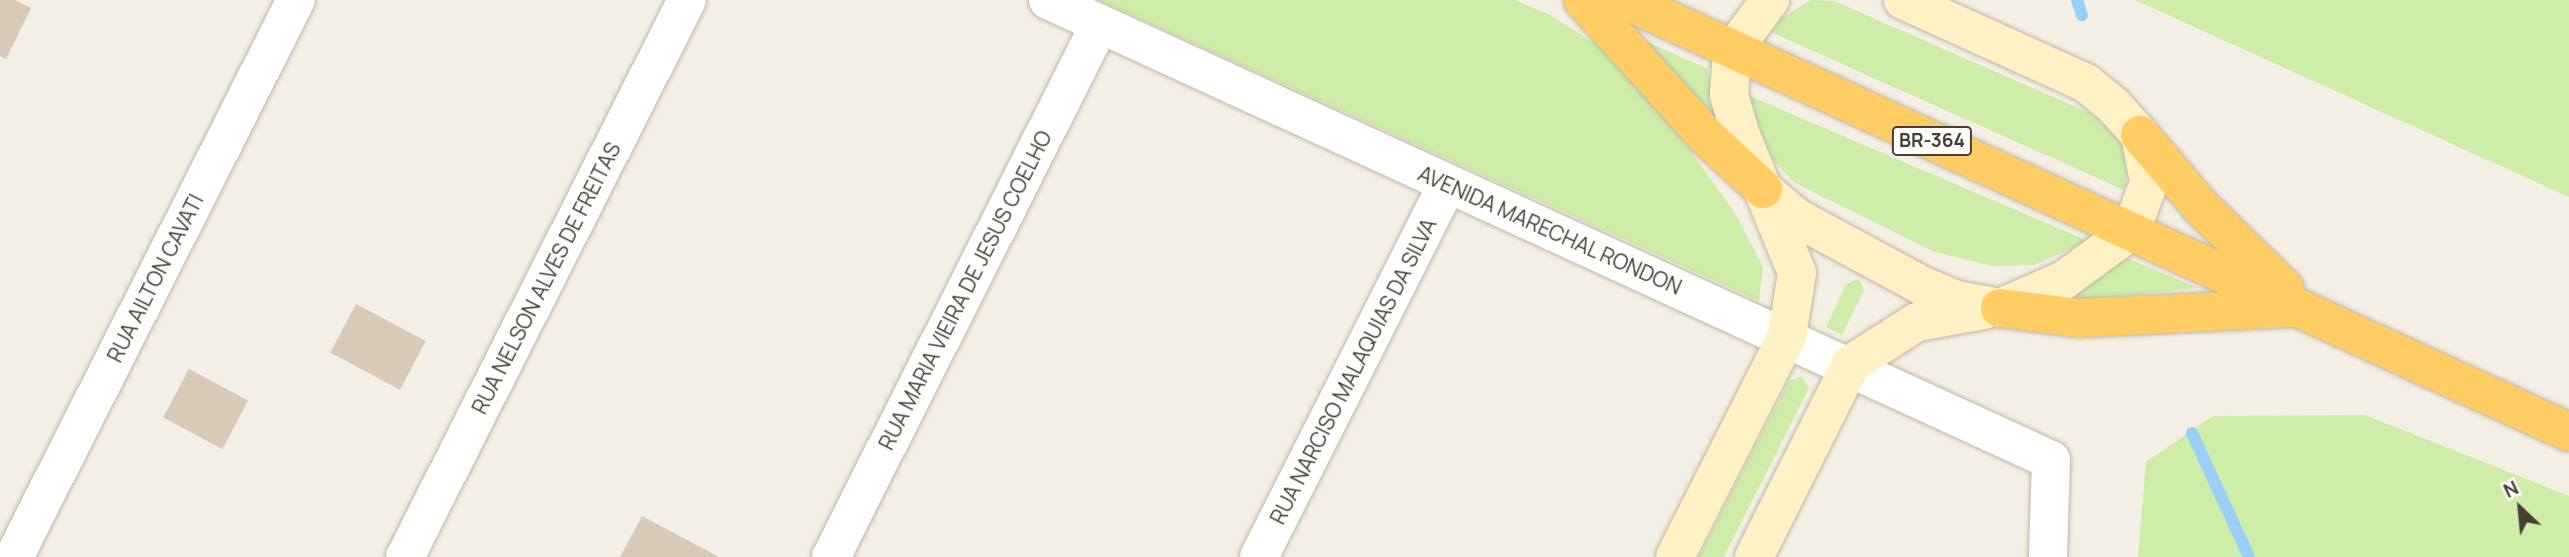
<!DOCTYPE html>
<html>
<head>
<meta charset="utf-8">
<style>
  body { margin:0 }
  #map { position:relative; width:2569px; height:557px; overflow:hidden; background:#f4efe4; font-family:Manrope,sans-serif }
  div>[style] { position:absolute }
  .green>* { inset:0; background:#cdeda8 }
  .stream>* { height:12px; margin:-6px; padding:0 6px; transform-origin:6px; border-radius:6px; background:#99d0f8 }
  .building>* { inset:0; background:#d7cbb8; transform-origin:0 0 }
  .roads { filter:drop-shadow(0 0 2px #c0b7a6) drop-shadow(0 0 2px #c0b7a6) }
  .street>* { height:38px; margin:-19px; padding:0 19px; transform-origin:19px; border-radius:19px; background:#fff }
  .secondary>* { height:38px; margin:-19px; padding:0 19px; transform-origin:19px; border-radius:19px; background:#fff1c3 }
  .highway>* { height:38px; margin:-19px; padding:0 19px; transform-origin:19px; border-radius:19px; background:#ffcd64 }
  span { translate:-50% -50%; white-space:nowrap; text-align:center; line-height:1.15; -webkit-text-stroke:6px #fff; paint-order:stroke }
  .shield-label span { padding:2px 5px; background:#fff; border:2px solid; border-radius:5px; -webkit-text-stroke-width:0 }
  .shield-label { font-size:19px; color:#473f33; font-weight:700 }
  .street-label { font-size:21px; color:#473f33 }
  .north { position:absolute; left:2485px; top:473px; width:70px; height:70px; -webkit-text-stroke:5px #fff; paint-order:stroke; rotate:334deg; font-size:19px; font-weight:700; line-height:28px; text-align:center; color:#473f33 }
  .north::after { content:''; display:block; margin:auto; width:24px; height:32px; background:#473f33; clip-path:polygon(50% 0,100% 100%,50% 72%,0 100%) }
</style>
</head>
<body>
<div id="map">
  <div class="green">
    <div style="clip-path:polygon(1099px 0,1515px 0,1550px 15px,1610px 53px,1664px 114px,1735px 213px,1763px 267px,1759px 301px)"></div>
    <div style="clip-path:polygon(1811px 0,1834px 1px,2090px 113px,2121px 141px,2128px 164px,2124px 190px,1764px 29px)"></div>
    <div style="clip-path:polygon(2135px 0,2569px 0,2569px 197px)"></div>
    <div style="clip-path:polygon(1641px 39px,1708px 69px,1719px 131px)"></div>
    <div style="clip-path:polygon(1745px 94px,2088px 241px,2035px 265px,1992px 266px,1935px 252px,1795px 183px,1774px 161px)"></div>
    <div style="clip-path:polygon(2127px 258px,2198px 288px,2051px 303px)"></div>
    <div style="clip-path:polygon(1859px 279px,1864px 290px,1842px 335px,1826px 327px,1846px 284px)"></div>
    <div style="clip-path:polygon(1801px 376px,1809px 388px,1724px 557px,1699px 557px,1789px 381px)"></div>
    <div style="clip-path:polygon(2365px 415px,2569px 496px,2569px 557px,2138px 557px,2146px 462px,2213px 416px)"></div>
  </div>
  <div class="stream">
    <div style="left:2077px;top:0;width:16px;rotate:72deg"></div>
    <div style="left:2192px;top:433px;width:136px;rotate:65.3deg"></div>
  </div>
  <div class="building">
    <div style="clip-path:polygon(0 0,15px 0,31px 8px,6px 59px,0 56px)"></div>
    <div style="left:356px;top:304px;width:79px;height:55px;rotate:28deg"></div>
    <div style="left:189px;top:369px;width:67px;height:55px;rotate:28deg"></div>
    <div style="clip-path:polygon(642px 516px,719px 557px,620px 557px)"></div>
  </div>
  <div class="roads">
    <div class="street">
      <div style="left:1048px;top:0;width:1103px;rotate:24.64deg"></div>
      <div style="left:2051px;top:460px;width:97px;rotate:91.8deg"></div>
      <div style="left:14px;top:557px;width:624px;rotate:-63.15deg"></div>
      <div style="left:405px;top:557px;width:624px;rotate:-63.15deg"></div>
      <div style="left:831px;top:557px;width:597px;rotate:-63.22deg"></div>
      <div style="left:1259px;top:557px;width:417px;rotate:-63.2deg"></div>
    </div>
    <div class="secondary">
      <div style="left:1763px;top:189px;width:45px;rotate:40.5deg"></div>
      <div style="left:1797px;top:218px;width:141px;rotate:28.4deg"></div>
      <div style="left:1921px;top:285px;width:38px;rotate:23deg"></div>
      <div style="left:1956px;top:300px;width:45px;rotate:10.3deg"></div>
      <div style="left:2000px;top:308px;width:70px;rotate:-23.6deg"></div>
      <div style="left:2064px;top:280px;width:83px;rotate:-36.2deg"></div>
      <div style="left:2131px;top:231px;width:52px;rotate:-69.8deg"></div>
      <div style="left:2149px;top:182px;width:48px;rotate:-100.8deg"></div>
      <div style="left:2140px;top:135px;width:40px;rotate:-132deg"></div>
      <div style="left:2113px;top:105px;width:35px;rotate:-141deg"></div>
      <div style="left:2086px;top:83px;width:201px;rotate:-155.6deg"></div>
      <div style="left:1675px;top:557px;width:248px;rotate:-63.1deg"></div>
      <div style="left:1787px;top:336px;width:64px;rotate:-81deg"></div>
      <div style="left:1797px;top:273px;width:148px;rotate:-112.2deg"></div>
      <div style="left:1741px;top:136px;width:43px;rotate:-106.3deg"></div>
      <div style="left:1729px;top:95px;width:44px;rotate:-86.1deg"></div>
      <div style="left:1732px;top:51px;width:64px;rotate:-53.3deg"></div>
      <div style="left:1754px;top:557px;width:216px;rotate:-63.3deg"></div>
      <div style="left:1851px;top:364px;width:78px;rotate:-32.5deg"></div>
      <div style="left:1917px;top:322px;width:68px;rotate:-10.2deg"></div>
    </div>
    <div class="highway">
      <div style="left:1583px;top:0;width:183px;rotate:47.9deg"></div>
      <div style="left:1706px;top:136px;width:78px;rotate:42.9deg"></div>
      <div style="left:1625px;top:0;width:1038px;rotate:24.59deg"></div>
      <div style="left:2140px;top:135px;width:94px;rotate:49.7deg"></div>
      <div style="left:2201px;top:207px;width:117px;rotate:44.3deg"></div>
      <div style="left:2000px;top:308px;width:80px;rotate:7.2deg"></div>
      <div style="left:2079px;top:318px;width:216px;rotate:-2.7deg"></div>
    </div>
  </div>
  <div class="shield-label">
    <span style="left:1932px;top:141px">BR-364</span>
  </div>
  <div class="street-label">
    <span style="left:1550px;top:230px;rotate:24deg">AVENIDA MARECHAL RONDON</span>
    <span style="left:155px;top:278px;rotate:-63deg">RUA AILTON CAVATI</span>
    <span style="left:546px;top:278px;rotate:-63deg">RUA NELSON ALVES DE FREITAS</span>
    <span style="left:965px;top:290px;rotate:-63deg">RUA MARIA VIEIRA DE JESUS COELHO</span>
    <span style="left:1353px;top:371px;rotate:-63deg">RUA NARCISO MALAQUIAS DA SILVA</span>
  </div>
  <div class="north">N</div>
</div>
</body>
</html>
